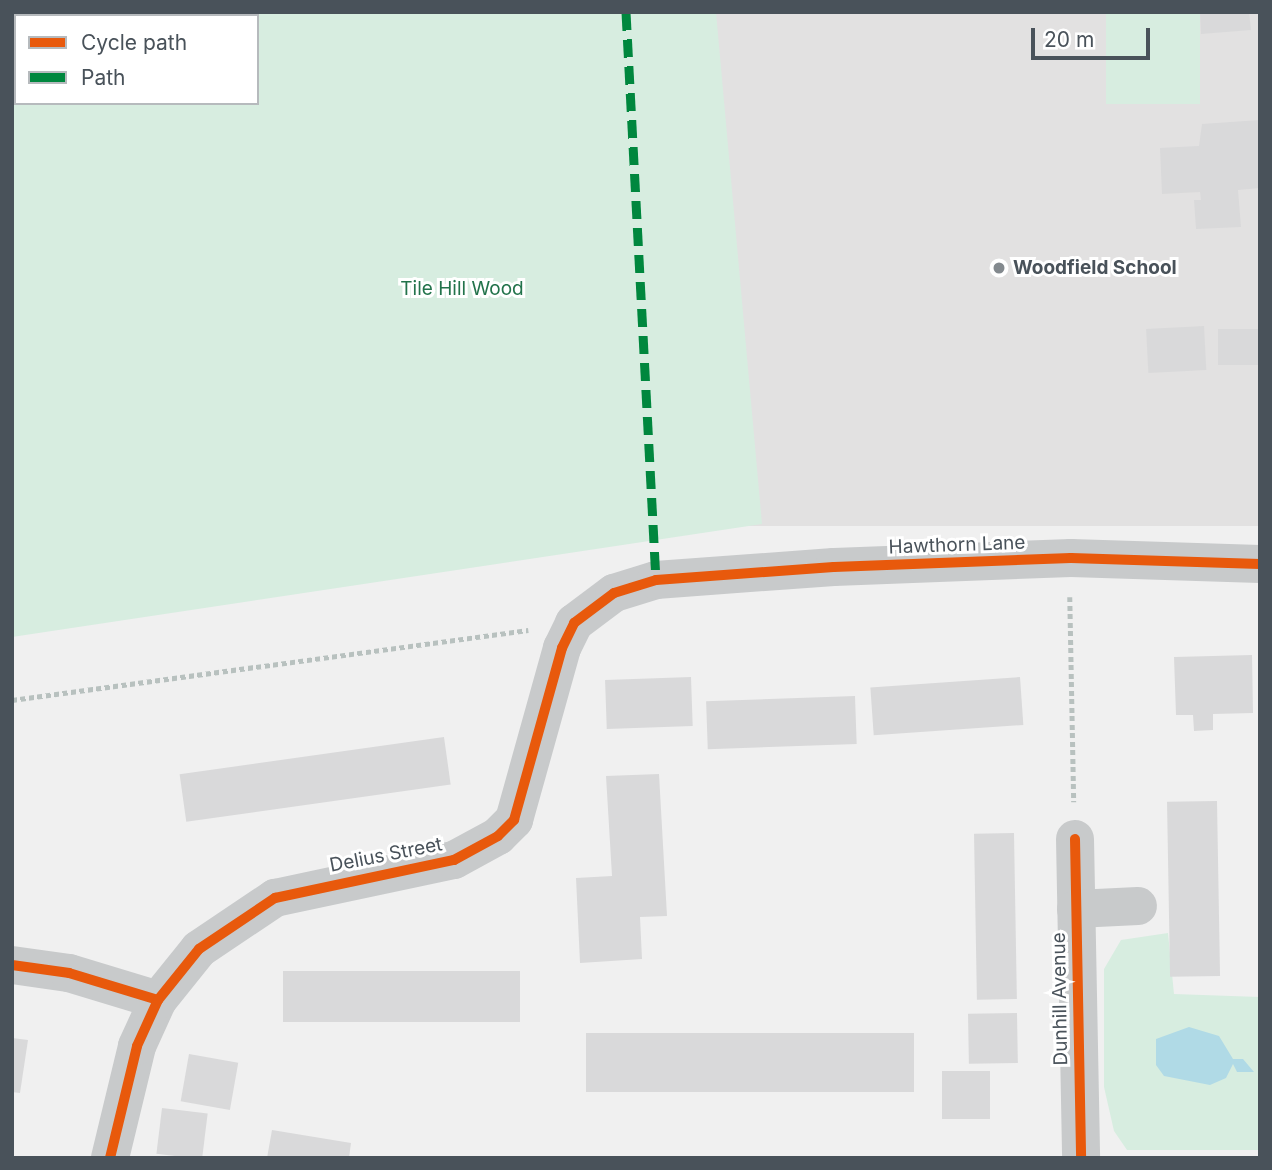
<!DOCTYPE html>
<html>
<head>
<meta charset="utf-8">
<style>
  body { margin:0 }
  #map { position:relative; width:1272px; height:1170px; overflow:hidden; background:#f0f0f0; font-family:Inter,sans-serif }
  div>[style] { position:absolute }
  .education>* { inset:0; background:#e2e1e1; transform-origin:0 0 }
  .green>* { inset:0; background:#d7ede0; transform-origin:0 0 }
  .water>* { inset:0; background:#b0dae6 }
  .building>* { inset:0; background:#d9d9da; transform-origin:0 0 }
  .path>* { height:4.5px; margin-top:-2.25px; transform-origin:0; background:repeating-linear-gradient(90deg,#b8c1bf 0 5px,transparent 0 8.5px) }
  .street>* { height:38px; margin:-19px; padding:0 19px; transform-origin:19px; border-radius:19px; background:#c8cacb }
  .quiet>* { height:9px; margin-top:-4.5px; transform-origin:0; background:repeating-linear-gradient(90deg,#00873e 0 18px,transparent 0 27px) }
  .cycleway>* { height:10px; margin:-5px; padding:0 5px; transform-origin:5px; border-radius:5px; background:#e8590c }
  .dots>* { width:19px; height:19px; translate:-50% -50%; box-sizing:border-box; border:4px solid #fff; border-radius:50% }
  span { translate:-50% -50%; white-space:nowrap; text-align:center; line-height:1.15; -webkit-text-stroke:6px #fff; paint-order:stroke }
  .poi-label { font-size:19px; color:#49525a; font-weight:700 }
  .left { translate:0 -50%; text-align:left }
  .park-label { font-size:19px; color:#22734b }
  .street-label { font-size:19px; color:#49525a }
  .frame { position:absolute; inset:0; border:14px solid #49525a; pointer-events:none }
  .legend { position:absolute; left:14px; top:14px; width:245px; height:91px; box-sizing:border-box; background:#fff; border:2px solid #b6babd; margin:0; padding:9px 12px; list-style:none; font-size:21px; color:#49525a }
  .legend li { display:flex; align-items:center; gap:14px; height:35px }
  .legend b { width:35px; border:2px solid #b6babd }
  .scale { position:absolute; left:1031px; top:28px; width:119px; height:32px; box-sizing:border-box; border:4px solid #49525a; border-top:0; padding-left:9px; font-size:21px; line-height:24px; white-space:nowrap; color:#49525a; -webkit-text-stroke:5px #fff; paint-order:stroke }
</style>
</head>
<body>
<div id="map">
  <div class="education">
    <div style="left:716px;top:12px;width:544px;height:514px"></div>
  </div>
  <div class="green">
    <div style="clip-path:polygon(evenodd,12px 12px,716px 12px,762px 524px,12px 637px,12px 12px,16px 16px,257px 16px,257px 103px,16px 103px,16px 16px)"></div>
    <div style="left:1106px;top:12px;width:94px;height:92px"></div>
    <div style="clip-path:polygon(1168px 933px,1174px 994px,1260px 997px,1260px 1150px,1127px 1150px,1114px 1131px,1104px 1087px,1104px 969px,1121px 940px)"></div>
  </div>
  <div class="water">
    <div style="clip-path:polygon(1189px 1027px,1219px 1036px,1233px 1059px,1243px 1059px,1254px 1072px,1237px 1072px,1233px 1064px,1226px 1078px,1210px 1085px,1164px 1076px,1156px 1065px,1156px 1039px)"></div>
  </div>
  <div class="building">
    <div style="clip-path:polygon(1200px 12px,1249px 12px,1251px 30px,1201px 34px)"></div>
    <div style="clip-path:polygon(1260px 120px,1260px 188px,1238px 190px,1241px 227px,1196px 229px,1194px 200px,1201px 200px,1200px 192px,1162px 194px,1160px 148px,1199px 146px,1202px 124px)"></div>
    <div style="left:1204px;top:326px;width:44px;height:58px;rotate:87deg"></div>
    <div style="left:1260px;top:329px;width:36px;height:42px;rotate:90deg"></div>
    <div style="clip-path:polygon(1252px 655px,1253px 713px,1213px 714px,1213px 730px,1194px 731px,1193px 715px,1176px 715px,1174px 657px)"></div>
    <div style="left:691px;top:677px;width:49px;height:86px;rotate:88deg"></div>
    <div style="left:1020px;top:677px;width:48px;height:150px;rotate:86deg"></div>
    <div style="left:855px;top:696px;width:48px;height:149px;rotate:88deg"></div>
    <div style="left:444px;top:737px;width:48px;height:267px;rotate:82deg"></div>
    <div style="clip-path:polygon(659px 774px,667px 916px,640px 917px,642px 959px,580px 963px,576px 878px,612px 876px,606px 776px)"></div>
    <div style="left:1217px;top:801px;width:175px;height:50px;rotate:89deg"></div>
    <div style="left:1014px;top:833px;width:166px;height:40px;rotate:89deg"></div>
    <div style="left:520px;top:971px;width:51px;height:237px;rotate:90deg"></div>
    <div style="left:1017px;top:1013px;width:50px;height:49px;rotate:89deg"></div>
    <div style="left:914px;top:1033px;width:59px;height:328px;rotate:90deg"></div>
    <div style="clip-path:polygon(12px 1038px,28px 1040px,20px 1093px,12px 1092px)"></div>
    <div style="left:189px;top:1054px;width:50px;height:48px;rotate:10deg"></div>
    <div style="left:990px;top:1071px;width:48px;height:48px;rotate:90deg"></div>
    <div style="left:162px;top:1108px;width:46px;height:46px;rotate:7deg"></div>
    <div style="clip-path:polygon(272px 1130px,351px 1143px,349px 1158px,267px 1158px)"></div>
  </div>
  <div class="path">
    <div style="left:1070px;top:597px;width:205px;rotate:88.9deg"></div>
    <div style="left:12px;top:700px;width:521px;rotate:-7.73deg"></div>
  </div>
  <div class="street">
    <div style="left:1075px;top:839px;width:319px;rotate:88.9deg"></div>
    <div style="left:1076px;top:909px;width:62px;rotate:-2.8deg"></div>
    <div style="left:12px;top:965px;width:58px;rotate:8deg"></div>
    <div style="left:69px;top:973px;width:93px;rotate:16.9deg"></div>
    <div style="left:110px;top:1158px;width:115px;rotate:-76.4deg"></div>
    <div style="left:137px;top:1046px;width:51px;rotate:-65.5deg"></div>
    <div style="left:158px;top:1000px;width:65px;rotate:-51.2deg"></div>
    <div style="left:199px;top:949px;width:92px;rotate:-33.9deg"></div>
    <div style="left:275px;top:898px;width:183px;rotate:-12deg"></div>
    <div style="left:454px;top:860px;width:50px;rotate:-28.6deg"></div>
    <div style="left:498px;top:836px;width:23px;rotate:-45deg"></div>
    <div style="left:514px;top:820px;width:179px;rotate:-74.4deg"></div>
    <div style="left:562px;top:648px;width:28px;rotate:-64deg"></div>
    <div style="left:574px;top:623px;width:50px;rotate:-36.9deg"></div>
    <div style="left:614px;top:593px;width:44px;rotate:-17.2deg"></div>
    <div style="left:656px;top:580px;width:178px;rotate:-4.2deg"></div>
    <div style="left:834px;top:567px;width:237px;rotate:-2.2deg"></div>
    <div style="left:1071px;top:558px;width:189px;rotate:1.8deg"></div>
  </div>
  <div class="quiet">
    <div style="left:626px;top:12px;width:569px;rotate:86.98deg"></div>
  </div>
  <div class="cycleway">
    <div style="left:1075px;top:839px;width:319px;rotate:88.9deg"></div>
    <div style="left:12px;top:965px;width:58px;rotate:8deg"></div>
    <div style="left:69px;top:973px;width:93px;rotate:16.9deg"></div>
    <div style="left:110px;top:1158px;width:115px;rotate:-76.4deg"></div>
    <div style="left:137px;top:1046px;width:51px;rotate:-65.5deg"></div>
    <div style="left:158px;top:1000px;width:65px;rotate:-51.2deg"></div>
    <div style="left:199px;top:949px;width:92px;rotate:-33.9deg"></div>
    <div style="left:275px;top:898px;width:183px;rotate:-12deg"></div>
    <div style="left:454px;top:860px;width:50px;rotate:-28.6deg"></div>
    <div style="left:498px;top:836px;width:23px;rotate:-45deg"></div>
    <div style="left:514px;top:820px;width:179px;rotate:-74.4deg"></div>
    <div style="left:562px;top:648px;width:28px;rotate:-64deg"></div>
    <div style="left:574px;top:623px;width:50px;rotate:-36.9deg"></div>
    <div style="left:614px;top:593px;width:44px;rotate:-17.2deg"></div>
    <div style="left:656px;top:580px;width:178px;rotate:-4.2deg"></div>
    <div style="left:834px;top:567px;width:237px;rotate:-2.2deg"></div>
    <div style="left:1071px;top:558px;width:189px;rotate:1.8deg"></div>
  </div>
  <div class="dots">
    <div style="left:999px;top:268px;background:#83898e"></div>
  </div>
  <div class="poi-label">
    <span class="left" style="left:1013px;top:268px">Woodfield School</span>
  </div>
  <div class="park-label">
    <span style="left:462px;top:289px">Tile Hill Wood</span>
  </div>
  <div class="street-label">
    <span style="left:957px;top:545px;rotate:-2deg">Hawthorn Lane</span>
    <span style="left:386px;top:855px;rotate:-11deg">Delius Street</span>
    <span style="left:1060px;top:999px;rotate:-91deg">Dunhill Avenue</span>
  </div>
  <div class="frame"></div>
  <ul class="legend">
  <li><b style="height:9px;background:#e8590c"></b>Cycle path</li>
  <li><b style="height:9px;background:#00873e"></b>Path</li>
  </ul>
  <div class="scale">20 m</div>
</div>
</body>
</html>
